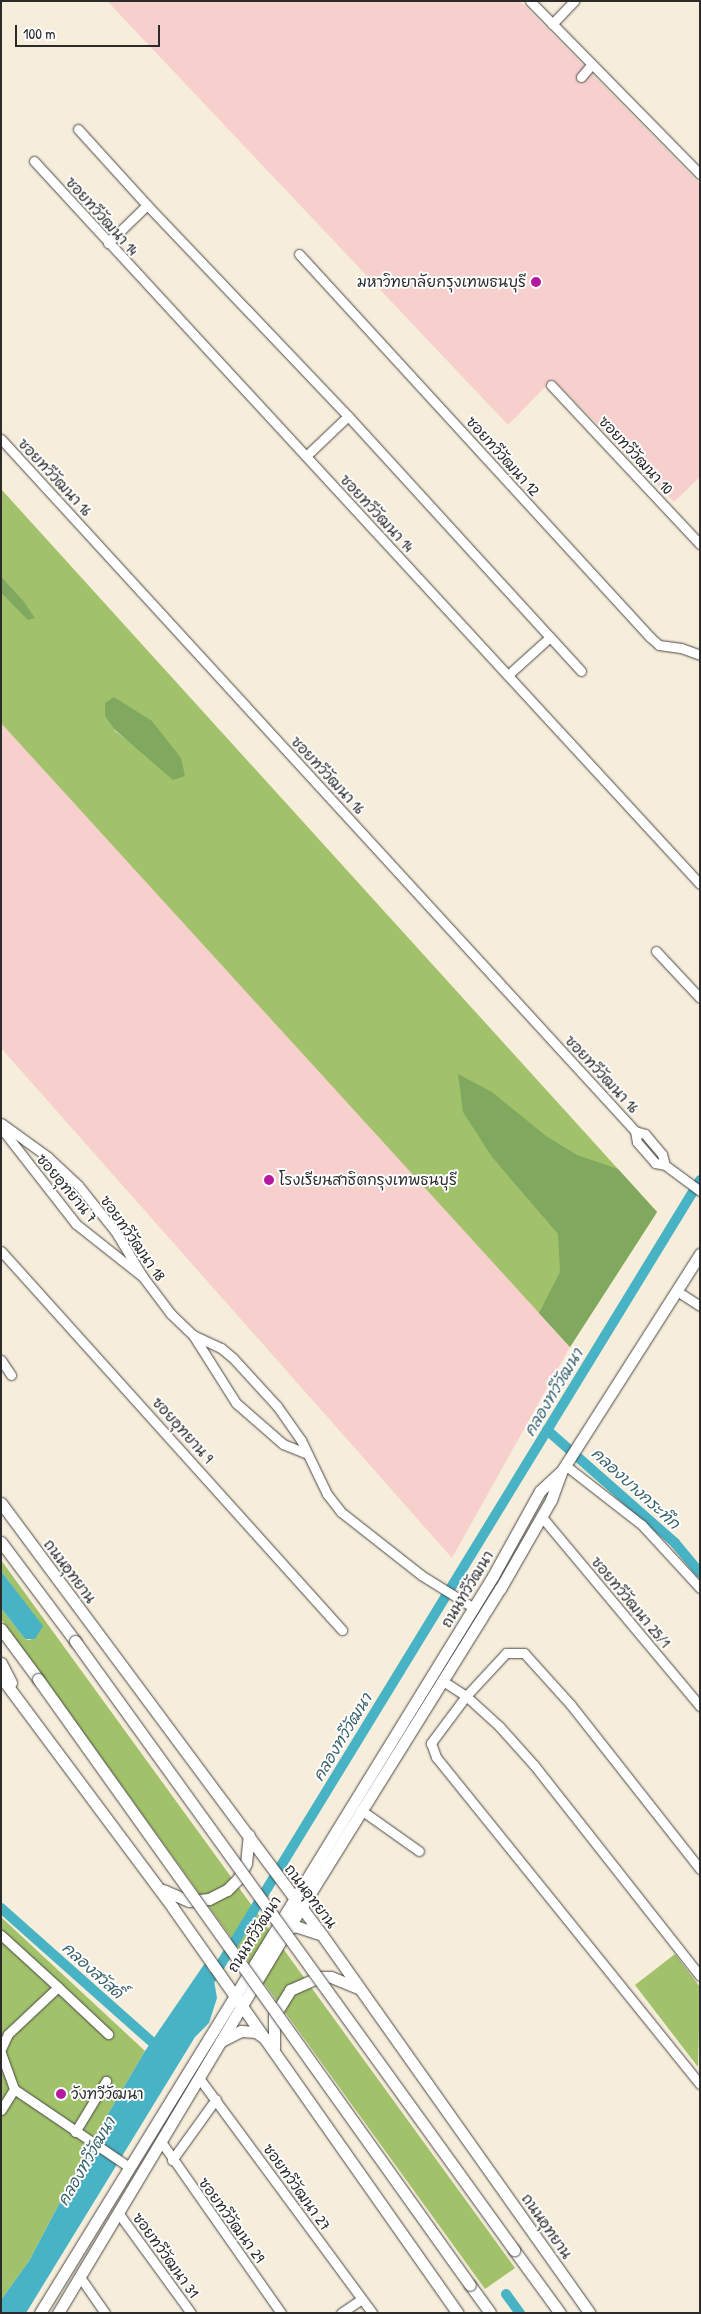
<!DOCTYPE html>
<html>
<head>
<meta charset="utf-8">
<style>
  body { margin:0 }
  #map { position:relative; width:701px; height:2314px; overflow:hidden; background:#f7eddb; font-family:"Patrick Hand","Playpen Sans Thai",sans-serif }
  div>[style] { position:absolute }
  .built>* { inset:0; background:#f7d0cd }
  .green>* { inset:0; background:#a1c26a }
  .forest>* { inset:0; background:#80a85e }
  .water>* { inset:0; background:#48b3c5 }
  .canal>* { height:10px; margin:-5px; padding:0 5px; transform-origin:5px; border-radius:5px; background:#48b3c5 }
  .roads { filter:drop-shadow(0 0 1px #4a4845) drop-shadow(0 0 1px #4a4845) }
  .street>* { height:9px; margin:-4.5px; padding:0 4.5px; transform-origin:4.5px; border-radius:4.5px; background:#fff }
  .secondary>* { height:11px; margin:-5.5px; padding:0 5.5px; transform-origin:5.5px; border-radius:5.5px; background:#fff }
  .bridges { filter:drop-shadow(0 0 1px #4a4845) drop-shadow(0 0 1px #4a4845) }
  .secondary-bridge>* { height:11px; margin:-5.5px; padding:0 5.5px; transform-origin:5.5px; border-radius:5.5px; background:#fff }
  .dots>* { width:14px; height:14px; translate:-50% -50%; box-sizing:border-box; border:2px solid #fff; border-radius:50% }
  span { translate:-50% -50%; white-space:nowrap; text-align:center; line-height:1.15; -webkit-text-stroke:4px #fff; paint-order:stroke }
  .street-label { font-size:15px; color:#2b2b2b }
  .poi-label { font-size:15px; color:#2b2b2b }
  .right { translate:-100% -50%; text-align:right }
  .left { translate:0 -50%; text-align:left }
  .water-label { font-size:16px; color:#376169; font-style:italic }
  .frame { position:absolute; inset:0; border:2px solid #2b2b2b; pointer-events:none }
  .scale { position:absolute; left:15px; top:25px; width:145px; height:22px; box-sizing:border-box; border:2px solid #2b2b2b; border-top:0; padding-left:6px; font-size:15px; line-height:18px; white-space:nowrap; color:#2b2b2b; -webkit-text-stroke:4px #fff; paint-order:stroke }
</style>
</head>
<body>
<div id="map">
  <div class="built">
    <div style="clip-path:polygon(107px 1px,520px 1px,700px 184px,700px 477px,674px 502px,553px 379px,508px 425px)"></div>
    <div style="clip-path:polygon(1px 714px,570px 1347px,452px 1558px,1px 1048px)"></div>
  </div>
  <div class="green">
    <div style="clip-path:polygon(evenodd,1px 489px,657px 1212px,570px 1347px,1px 723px,1px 593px,28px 619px,22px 599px,1px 576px,1px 489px,152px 721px,171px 748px,181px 758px,138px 749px,114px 730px,152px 721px)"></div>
    <div style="clip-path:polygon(1px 1560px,515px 2268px,485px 2289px,1px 1619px,1px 1608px,25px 1639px,30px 1640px,42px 1626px,1px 1571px)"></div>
    <div style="clip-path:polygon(1px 1917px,145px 2051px,95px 2136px,29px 2261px,1px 2300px)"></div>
    <div style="clip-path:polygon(675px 1954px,700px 1987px,698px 2067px,635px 1985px)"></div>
  </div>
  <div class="forest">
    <div style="clip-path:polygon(1px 576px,22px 599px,35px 618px,28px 620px,1px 593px)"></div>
    <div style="clip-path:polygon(114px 697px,152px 721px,181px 758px,185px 776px,173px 780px,115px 730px,105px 716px,105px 703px)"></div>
    <div style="clip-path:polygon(458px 1074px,492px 1092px,546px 1136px,577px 1155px,618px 1169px,657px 1212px,570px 1347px,539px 1313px,560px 1272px,558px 1234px,492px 1157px,463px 1112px)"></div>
  </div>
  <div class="water">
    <div style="clip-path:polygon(1px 1571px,43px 1626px,35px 1639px,25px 1639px,1px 1608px)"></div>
    <div style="clip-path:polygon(205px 1963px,214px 1980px,217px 1998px,209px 2023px,195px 2037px,26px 2313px,1px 2313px,1px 2300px,29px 2261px,95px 2136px,145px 2051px)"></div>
  </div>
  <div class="canal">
    <div style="left:547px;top:1430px;width:171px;rotate:41.4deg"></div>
    <div style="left:675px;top:1543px;width:39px;rotate:50deg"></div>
    <div style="left:1px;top:1908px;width:214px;rotate:41.6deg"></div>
    <div style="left:213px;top:1977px;width:934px;rotate:-58.57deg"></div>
    <div style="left:506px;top:2294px;width:24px;rotate:54deg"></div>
  </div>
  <div class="roads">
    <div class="street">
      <div style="left:530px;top:1px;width:243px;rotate:45.5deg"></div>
      <div style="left:552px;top:24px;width:32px;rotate:-46deg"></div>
      <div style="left:581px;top:77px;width:16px;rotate:-50deg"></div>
      <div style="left:78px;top:129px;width:103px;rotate:47.8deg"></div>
      <div style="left:34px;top:161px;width:983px;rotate:47.35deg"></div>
      <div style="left:108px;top:243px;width:54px;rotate:-44.3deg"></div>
      <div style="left:147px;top:205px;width:291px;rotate:46.4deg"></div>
      <div style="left:348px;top:416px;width:299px;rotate:47.6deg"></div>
      <div style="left:550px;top:637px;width:57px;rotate:137.9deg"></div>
      <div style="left:299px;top:254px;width:520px;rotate:47.5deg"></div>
      <div style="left:650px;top:637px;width:12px;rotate:42deg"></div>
      <div style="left:659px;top:645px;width:22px;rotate:8deg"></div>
      <div style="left:681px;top:648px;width:20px;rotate:20deg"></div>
      <div style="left:551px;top:385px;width:218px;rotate:46.9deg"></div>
      <div style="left:1px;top:439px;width:939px;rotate:47.5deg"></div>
      <div style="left:635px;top:1131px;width:10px;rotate:17deg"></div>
      <div style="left:645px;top:1134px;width:26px;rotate:50deg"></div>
      <div style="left:662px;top:1154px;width:11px;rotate:75deg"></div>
      <div style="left:306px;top:456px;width:58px;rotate:-43.6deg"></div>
      <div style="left:550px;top:637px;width:46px;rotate:47.6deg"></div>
      <div style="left:656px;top:951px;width:64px;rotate:46.9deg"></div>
      <div style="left:1px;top:1123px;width:58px;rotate:35.9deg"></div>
      <div style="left:48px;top:1157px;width:41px;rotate:43deg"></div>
      <div style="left:78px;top:1185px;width:59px;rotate:51.2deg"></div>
      <div style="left:115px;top:1231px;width:54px;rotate:58.7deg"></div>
      <div style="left:143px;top:1277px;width:46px;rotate:52.9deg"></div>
      <div style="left:171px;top:1314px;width:30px;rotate:44deg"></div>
      <div style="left:193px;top:1335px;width:31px;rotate:25deg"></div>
      <div style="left:221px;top:1348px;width:16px;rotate:40deg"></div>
      <div style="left:233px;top:1358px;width:65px;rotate:47.5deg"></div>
      <div style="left:277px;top:1406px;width:42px;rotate:54.8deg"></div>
      <div style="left:301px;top:1440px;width:60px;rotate:64.3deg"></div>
      <div style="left:327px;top:1494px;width:23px;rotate:52deg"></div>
      <div style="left:341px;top:1512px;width:102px;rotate:38.2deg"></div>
      <div style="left:421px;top:1575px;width:62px;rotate:31.9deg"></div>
      <div style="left:1px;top:1128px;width:122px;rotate:52deg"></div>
      <div style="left:76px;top:1224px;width:85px;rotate:38.3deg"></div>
      <div style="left:635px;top:1131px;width:11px;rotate:80deg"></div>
      <div style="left:637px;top:1142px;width:28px;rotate:49deg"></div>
      <div style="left:655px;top:1163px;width:10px;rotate:11deg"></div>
      <div style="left:665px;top:1165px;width:44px;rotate:36.6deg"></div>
      <div style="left:1px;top:1251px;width:510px;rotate:48.02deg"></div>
      <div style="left:677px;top:1291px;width:27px;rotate:33deg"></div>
      <div style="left:193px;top:1335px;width:80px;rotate:57.7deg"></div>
      <div style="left:236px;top:1403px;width:62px;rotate:41.1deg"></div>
      <div style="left:283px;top:1444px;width:24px;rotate:22deg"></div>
      <div style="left:1px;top:1360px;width:18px;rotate:56deg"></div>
      <div style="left:565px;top:1465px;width:98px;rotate:37.9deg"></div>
      <div style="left:642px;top:1525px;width:86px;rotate:47.4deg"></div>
      <div style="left:541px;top:1516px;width:248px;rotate:50.1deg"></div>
      <div style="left:443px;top:1681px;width:27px;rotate:33deg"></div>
      <div style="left:466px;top:1696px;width:45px;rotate:42.3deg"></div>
      <div style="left:499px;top:1726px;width:52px;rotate:48.1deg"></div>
      <div style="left:534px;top:1765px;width:268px;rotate:51.8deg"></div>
      <div style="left:361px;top:1810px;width:71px;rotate:35.3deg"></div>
      <div style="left:700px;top:1869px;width:209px;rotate:-128.2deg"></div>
      <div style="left:571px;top:1705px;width:70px;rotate:-132.1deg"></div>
      <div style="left:524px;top:1653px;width:18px;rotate:180deg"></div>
      <div style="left:506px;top:1653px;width:59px;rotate:132.9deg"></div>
      <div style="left:466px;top:1696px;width:59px;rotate:126.7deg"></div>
      <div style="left:431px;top:1743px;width:15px;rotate:70deg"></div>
      <div style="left:436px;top:1757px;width:420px;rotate:51.1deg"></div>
      <div style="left:1px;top:1935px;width:77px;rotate:42.4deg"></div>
      <div style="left:58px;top:1987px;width:69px;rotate:136.8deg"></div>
      <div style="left:8px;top:2034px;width:17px;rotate:115deg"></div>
      <div style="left:58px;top:1987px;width:69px;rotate:43.2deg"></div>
      <div style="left:1px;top:2053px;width:38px;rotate:70deg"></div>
      <div style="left:14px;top:2089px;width:139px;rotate:34.1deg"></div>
      <div style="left:199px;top:2078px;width:292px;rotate:53.6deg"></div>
      <div style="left:1px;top:2110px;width:25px;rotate:-58deg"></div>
      <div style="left:75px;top:2132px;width:60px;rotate:-58.7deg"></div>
      <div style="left:162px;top:2143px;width:208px;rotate:55deg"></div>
      <div style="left:172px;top:2160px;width:75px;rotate:-54.2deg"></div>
      <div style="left:119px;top:2214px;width:122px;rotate:54deg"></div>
      <div style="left:80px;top:2277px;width:44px;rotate:55.2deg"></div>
      <div style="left:341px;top:2313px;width:25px;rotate:-34deg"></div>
    </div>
    <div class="secondary">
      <div style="left:1px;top:1503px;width:538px;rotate:53.39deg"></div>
      <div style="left:322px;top:1935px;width:463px;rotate:54.7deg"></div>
      <div style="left:1px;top:1542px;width:124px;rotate:53.2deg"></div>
      <div style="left:1px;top:1629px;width:62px;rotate:53.5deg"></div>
      <div style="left:1px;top:1663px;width:22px;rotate:63deg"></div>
      <div style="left:1px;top:1677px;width:288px;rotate:53.3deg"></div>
      <div style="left:173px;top:1908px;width:495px;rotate:54.9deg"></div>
      <div style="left:163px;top:1890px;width:28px;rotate:23deg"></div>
      <div style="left:189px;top:1901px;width:20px;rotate:-6deg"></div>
      <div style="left:209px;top:1899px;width:20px;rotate:-27deg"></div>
      <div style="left:227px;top:1890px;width:16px;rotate:-45deg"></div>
      <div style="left:238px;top:1879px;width:18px;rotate:-63deg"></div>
      <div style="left:246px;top:1863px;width:28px;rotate:-84deg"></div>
      <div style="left:288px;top:1929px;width:8px;rotate:-23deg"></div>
      <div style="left:295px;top:1926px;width:26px;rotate:18deg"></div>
      <div style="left:221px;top:2041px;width:22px;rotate:-27deg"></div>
      <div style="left:241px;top:2031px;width:15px;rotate:4deg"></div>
      <div style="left:256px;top:2032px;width:9px;rotate:36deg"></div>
      <div style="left:274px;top:2048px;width:32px;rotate:-90deg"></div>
      <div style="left:274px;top:2016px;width:31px;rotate:-58deg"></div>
      <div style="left:290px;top:1990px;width:32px;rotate:-24deg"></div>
      <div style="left:319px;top:1977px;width:12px"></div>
      <div style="left:331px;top:1977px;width:29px;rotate:22deg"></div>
      <div style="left:514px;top:2250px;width:78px;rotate:53.9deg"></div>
      <div style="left:470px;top:2285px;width:34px;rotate:54deg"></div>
      <div style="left:40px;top:2313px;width:865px;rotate:-58.42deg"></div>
      <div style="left:493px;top:1576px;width:97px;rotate:-61.1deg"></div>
      <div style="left:540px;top:1491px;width:26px;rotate:-43deg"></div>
      <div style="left:58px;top:2313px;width:448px;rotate:-59.1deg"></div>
      <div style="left:288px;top:1929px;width:401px;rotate:-58.1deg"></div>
      <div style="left:500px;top:1589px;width:103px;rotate:-60.2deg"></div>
      <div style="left:551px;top:1500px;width:30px;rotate:-70deg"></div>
      <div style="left:561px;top:1472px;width:259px;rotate:-57.5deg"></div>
    </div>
  </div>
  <div class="bridges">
    <div class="secondary-bridge">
      <div style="left:75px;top:1641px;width:751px;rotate:54.21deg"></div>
      <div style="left:38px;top:1679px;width:744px;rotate:54.52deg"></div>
    </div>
  </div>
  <div class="dots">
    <div style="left:536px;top:282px;background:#b5179e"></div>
    <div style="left:269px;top:1180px;background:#b5179e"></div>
    <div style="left:61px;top:2094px;background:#b5179e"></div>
  </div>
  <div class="street-label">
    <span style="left:102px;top:216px;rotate:48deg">ซอยทวีวัฒนา 14</span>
    <span style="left:636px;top:455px;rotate:47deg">ซอยทวีวัฒนา 10</span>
    <span style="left:503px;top:456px;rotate:48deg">ซอยทวีวัฒนา 12</span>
    <span style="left:55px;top:477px;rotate:47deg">ซอยทวีวัฒนา 16</span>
    <span style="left:377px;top:513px;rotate:47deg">ซอยทวีวัฒนา 14</span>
    <span style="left:328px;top:775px;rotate:47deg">ซอยทวีวัฒนา 16</span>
    <span style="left:602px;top:1074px;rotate:47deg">ซอยทวีวัฒนา 16</span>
    <span style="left:67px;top:1188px;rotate:50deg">ซอยอุทยาน 7</span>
    <span style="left:133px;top:1238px;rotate:55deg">ซอยทวีวัฒนา 18</span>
    <span style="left:183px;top:1430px;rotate:48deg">ซอยอุทยาน 9</span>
    <span style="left:70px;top:1571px;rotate:53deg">ถนนอุทยาน</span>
    <span style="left:467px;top:1589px;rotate:-59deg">ถนนทวีวัฒนา</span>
    <span style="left:631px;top:1602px;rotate:50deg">ซอยทวีวัฒนา 25/1</span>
    <span style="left:311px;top:1896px;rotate:53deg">ถนนอุทยาน</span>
    <span style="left:254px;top:1934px;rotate:-58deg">ถนนทวีวัฒนา</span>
    <span style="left:297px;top:2187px;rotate:54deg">ซอยทวีวัฒนา 27</span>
    <span style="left:232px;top:2220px;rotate:54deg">ซอยทวีวัฒนา 29</span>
    <span style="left:547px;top:2226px;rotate:55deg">ถนนอุทยาน</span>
    <span style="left:166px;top:2255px;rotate:54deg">ซอยทวีวัฒนา 31</span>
  </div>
  <div class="poi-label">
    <span class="right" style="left:526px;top:282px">มหาวิทยาลัยกรุงเทพธนบุรี</span>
    <span class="left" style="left:279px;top:1180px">โรงเรียนสาธิตกรุงเทพธนบุรี</span>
    <span class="left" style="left:71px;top:2094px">วังทวีวัฒนา</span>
  </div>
  <div class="water-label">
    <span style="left:553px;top:1392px;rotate:-59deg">คลองทวีวัฒนา</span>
    <span style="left:636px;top:1488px;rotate:42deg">คลองบางกระทึก</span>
    <span style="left:342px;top:1737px;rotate:-59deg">คลองทวีวัฒนา</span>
    <span style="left:93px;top:1970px;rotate:42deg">คลองสวัสดิ์</span>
    <span style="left:86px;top:2161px;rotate:-60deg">คลองทวีวัฒนา</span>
  </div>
  <div class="frame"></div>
  <div class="scale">100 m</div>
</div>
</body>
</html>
